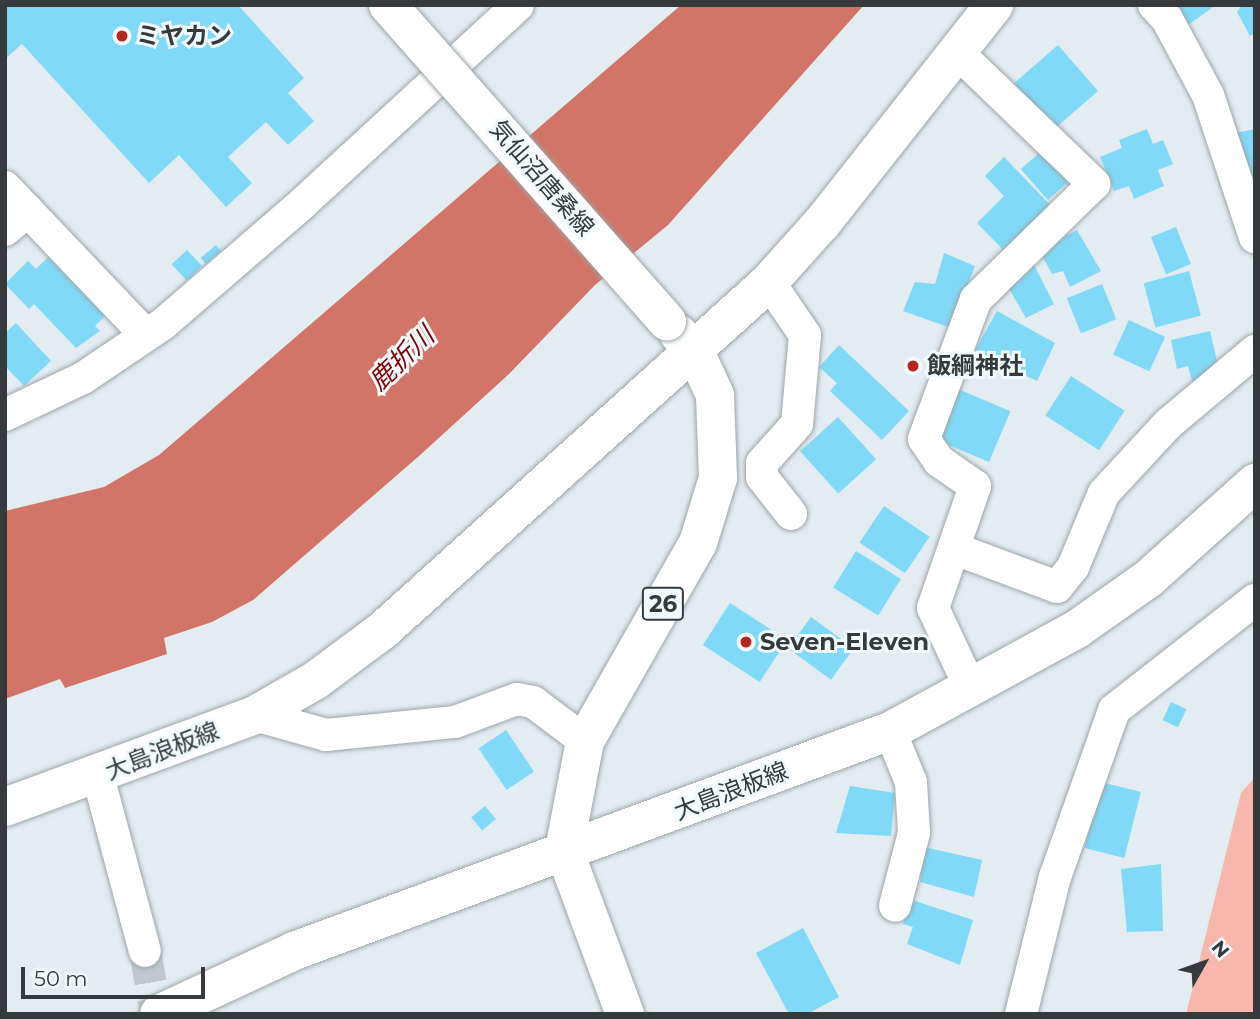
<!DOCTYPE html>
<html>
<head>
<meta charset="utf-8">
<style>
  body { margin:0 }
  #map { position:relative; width:1260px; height:1019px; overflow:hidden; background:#e3ecf0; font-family:Montserrat,"Noto Sans JP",sans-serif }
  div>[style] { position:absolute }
  .green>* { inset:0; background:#f8b7ad }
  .water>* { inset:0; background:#d27568 }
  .building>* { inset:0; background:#80daf7; transform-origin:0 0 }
  .minor-tunnel>* { height:32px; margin-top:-16px; transform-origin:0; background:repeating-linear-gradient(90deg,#c1c8cc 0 32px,transparent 0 48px) }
  .roads { filter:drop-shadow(0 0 2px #9ca5a8) drop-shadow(0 0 2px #9ca5a8) }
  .minor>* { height:32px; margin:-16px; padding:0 16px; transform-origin:16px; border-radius:16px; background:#fff }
  .major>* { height:38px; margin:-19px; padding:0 19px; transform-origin:19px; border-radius:19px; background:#fff }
  .highway>* { height:38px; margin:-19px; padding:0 19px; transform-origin:19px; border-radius:19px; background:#fff }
  .bridges { filter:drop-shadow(0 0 2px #9ca5a8) drop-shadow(0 0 2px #9ca5a8) }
  .major-bridge>* { height:38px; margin:-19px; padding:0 19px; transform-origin:19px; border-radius:19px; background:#fff }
  .dots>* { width:19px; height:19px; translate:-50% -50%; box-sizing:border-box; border:4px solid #f0fafd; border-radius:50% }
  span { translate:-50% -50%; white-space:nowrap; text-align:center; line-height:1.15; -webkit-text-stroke:6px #f0fafd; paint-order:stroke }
  .shield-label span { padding:2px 5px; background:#f0fafd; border:2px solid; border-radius:5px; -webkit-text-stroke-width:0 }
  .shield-label { font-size:23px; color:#373a3c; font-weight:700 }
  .poi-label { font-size:24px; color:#373a3c; font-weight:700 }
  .left { translate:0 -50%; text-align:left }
  .street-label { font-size:24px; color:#373a3c }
  .water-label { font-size:26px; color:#7f0705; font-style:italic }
  .frame { position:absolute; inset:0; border:7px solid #373a3c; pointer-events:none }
  .north { position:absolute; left:1169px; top:928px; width:70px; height:70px; -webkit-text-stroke:5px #f0fafd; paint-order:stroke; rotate:50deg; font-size:19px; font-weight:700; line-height:28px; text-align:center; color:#373a3c }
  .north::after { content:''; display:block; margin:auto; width:24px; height:32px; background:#373a3c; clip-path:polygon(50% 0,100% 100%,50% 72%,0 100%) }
  .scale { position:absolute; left:21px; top:967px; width:184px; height:32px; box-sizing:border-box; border:4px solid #373a3c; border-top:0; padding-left:9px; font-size:21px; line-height:24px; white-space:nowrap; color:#373a3c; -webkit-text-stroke:5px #f0fafd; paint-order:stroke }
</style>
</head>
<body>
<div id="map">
  <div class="green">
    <div style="clip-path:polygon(1255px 777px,1255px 1014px,1186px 1014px,1241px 793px)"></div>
  </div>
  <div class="water">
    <div style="clip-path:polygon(681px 5px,864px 5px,668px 225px,595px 285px,509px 374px,419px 456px,253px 600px,212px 622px,164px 638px,167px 654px,65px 688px,60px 679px,5px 699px,5px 511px,104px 487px,159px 455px)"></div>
  </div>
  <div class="building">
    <div style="clip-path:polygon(5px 5px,238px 5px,304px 78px,288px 93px,314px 121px,288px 145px,266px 122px,228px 157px,252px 183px,226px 207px,179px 155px,149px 183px,22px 44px,5px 59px)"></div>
    <div style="clip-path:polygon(1167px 5px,1216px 5px,1184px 28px)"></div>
    <div style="clip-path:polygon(1242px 5px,1255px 5px,1255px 33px,1250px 36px,1237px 12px)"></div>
    <div style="left:1058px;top:45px;width:61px;height:67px;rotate:49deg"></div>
    <div style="clip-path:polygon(1147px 129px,1153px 144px,1163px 140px,1173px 164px,1158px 170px,1164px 186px,1134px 199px,1129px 186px,1114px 191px,1100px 157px,1122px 148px,1119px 140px)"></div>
    <div style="clip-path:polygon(1255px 129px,1255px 191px,1235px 133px)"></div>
    <div style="left:1045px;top:148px;width:41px;height:32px;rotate:49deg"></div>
    <div style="clip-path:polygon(1004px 157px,1058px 213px,1011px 258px,977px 223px,1004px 196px,985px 176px)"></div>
    <div style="left:1176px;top:227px;width:40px;height:27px;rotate:68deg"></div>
    <div style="clip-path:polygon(1077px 230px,1101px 271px,1070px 287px,1063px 271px,1052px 274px,1039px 250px)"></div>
    <div style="left:216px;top:245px;width:8px;height:20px;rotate:50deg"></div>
    <div style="left:187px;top:250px;width:22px;height:21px;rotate:47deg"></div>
    <div style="clip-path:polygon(944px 253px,975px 266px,951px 328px,903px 311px,915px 282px,935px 284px)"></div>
    <div style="clip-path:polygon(48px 257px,105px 316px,95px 326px,100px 331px,76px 348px,34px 304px,29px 309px,5px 284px,28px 261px,36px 269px)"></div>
    <div style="clip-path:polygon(1033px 263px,1054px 304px,1026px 318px,1005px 282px)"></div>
    <div style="left:1189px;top:271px;width:46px;height:47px;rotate:75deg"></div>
    <div style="left:1102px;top:284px;width:38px;height:38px;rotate:68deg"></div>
    <div style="clip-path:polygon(997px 311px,1055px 343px,1037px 381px,974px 352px)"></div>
    <div style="left:1129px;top:320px;width:40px;height:38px;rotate:25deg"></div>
    <div style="clip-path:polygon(16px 323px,51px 361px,24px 386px,5px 366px,5px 333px)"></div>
    <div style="clip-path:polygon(1210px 331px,1220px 374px,1193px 385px,1188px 366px,1177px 369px,1171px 340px)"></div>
    <div style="clip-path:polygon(839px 345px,909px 411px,882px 440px,830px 391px,837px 383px,819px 367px)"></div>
    <div style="left:1071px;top:376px;width:64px;height:47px;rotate:33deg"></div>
    <div style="left:958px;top:389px;width:57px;height:55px;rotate:23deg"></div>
    <div style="left:838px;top:417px;width:57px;height:51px;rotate:48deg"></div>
    <div style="left:884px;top:506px;width:55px;height:44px;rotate:34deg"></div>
    <div style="left:856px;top:551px;width:53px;height:43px;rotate:32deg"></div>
    <div style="left:730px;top:603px;width:68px;height:50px;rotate:33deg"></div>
    <div style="left:811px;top:617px;width:53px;height:39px;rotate:36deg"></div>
    <div style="left:1171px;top:702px;width:17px;height:20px;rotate:25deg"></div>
    <div style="left:506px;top:730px;width:50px;height:33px;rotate:56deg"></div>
    <div style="left:1101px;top:782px;width:41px;height:68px;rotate:14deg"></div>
    <div style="clip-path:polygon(850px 786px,895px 793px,891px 836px,836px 833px)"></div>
    <div style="left:485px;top:806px;width:17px;height:18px;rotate:50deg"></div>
    <div style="clip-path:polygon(924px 847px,982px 860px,974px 897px,920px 882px)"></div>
    <div style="clip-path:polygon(1161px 864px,1163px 931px,1127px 932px,1121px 869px)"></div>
    <div style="clip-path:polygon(909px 899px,973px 920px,960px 965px,907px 944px,913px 927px,903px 924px)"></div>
    <div style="clip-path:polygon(803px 928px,839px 997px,807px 1014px,789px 1014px,756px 953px)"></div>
  </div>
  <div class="minor-tunnel">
    <div style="left:145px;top:951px;width:64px;rotate:80.1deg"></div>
  </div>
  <div class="roads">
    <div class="minor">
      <div style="left:1154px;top:5px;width:19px;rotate:47deg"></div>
      <div style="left:1167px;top:19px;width:86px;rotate:61.7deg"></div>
      <div style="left:1208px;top:95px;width:150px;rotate:71.7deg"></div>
      <div style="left:956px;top:51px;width:192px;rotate:43.9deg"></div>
      <div style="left:1094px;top:184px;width:165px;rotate:135.7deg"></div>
      <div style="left:976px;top:299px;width:149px;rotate:110.4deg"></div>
      <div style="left:924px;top:439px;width:27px;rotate:56deg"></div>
      <div style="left:939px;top:461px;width:44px;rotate:34.8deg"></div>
      <div style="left:975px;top:486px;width:129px;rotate:109deg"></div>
      <div style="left:933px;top:608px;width:89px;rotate:64.9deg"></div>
      <div style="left:5px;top:187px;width:204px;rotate:46.4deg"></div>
      <div style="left:5px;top:230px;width:30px;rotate:-40deg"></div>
      <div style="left:769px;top:282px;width:64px;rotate:55.8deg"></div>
      <div style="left:805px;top:335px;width:89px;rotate:95.1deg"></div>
      <div style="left:797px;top:424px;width:52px;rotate:131.9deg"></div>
      <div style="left:762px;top:463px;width:14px;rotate:90deg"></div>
      <div style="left:762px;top:477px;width:47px;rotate:51.9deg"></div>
      <div style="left:5px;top:415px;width:86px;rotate:-25.4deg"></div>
      <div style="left:83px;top:378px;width:97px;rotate:-34deg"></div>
      <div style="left:163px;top:324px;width:185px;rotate:-40.8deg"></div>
      <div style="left:303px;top:203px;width:292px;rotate:-42.6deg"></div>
      <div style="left:955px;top:549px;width:109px;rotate:20.4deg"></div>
      <div style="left:1057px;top:587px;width:26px;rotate:-51deg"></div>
      <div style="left:1073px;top:567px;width:80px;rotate:-67.3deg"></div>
      <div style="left:1104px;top:493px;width:94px;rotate:-47.2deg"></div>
      <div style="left:1168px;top:424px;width:114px;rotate:-40deg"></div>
      <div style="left:255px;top:715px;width:74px;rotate:15.7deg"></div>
      <div style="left:326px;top:735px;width:130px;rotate:-5.8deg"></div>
      <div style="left:455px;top:722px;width:66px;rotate:-20.4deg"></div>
      <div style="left:517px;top:699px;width:16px;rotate:11deg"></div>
      <div style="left:533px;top:702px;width:65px;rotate:36.9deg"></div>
      <div style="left:890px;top:731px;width:55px;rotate:67.6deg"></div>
      <div style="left:911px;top:782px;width:51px;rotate:86.6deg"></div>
      <div style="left:914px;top:833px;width:75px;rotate:104.6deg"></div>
      <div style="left:98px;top:776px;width:181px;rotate:75deg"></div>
      <div style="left:1021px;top:1014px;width:141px;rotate:-76.1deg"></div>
      <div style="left:1055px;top:877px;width:177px;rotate:-70.5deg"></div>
      <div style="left:1114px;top:710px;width:179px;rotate:-38deg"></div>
    </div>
    <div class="major">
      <div style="left:5px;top:807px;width:266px;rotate:-20.2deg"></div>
      <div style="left:255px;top:715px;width:70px;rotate:-29.8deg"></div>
      <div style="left:316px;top:680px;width:82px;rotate:-36.6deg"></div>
      <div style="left:382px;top:631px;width:521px;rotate:-42.04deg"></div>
      <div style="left:769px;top:282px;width:79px;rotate:-48.1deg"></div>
      <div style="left:822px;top:223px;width:278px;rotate:-51.7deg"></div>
      <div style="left:564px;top:850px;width:111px;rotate:-79.1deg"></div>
      <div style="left:585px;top:741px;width:228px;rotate:-60.3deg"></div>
      <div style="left:698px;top:543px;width:68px;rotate:-72.9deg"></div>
      <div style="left:718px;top:478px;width:83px;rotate:-92.1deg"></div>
      <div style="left:715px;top:395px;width:47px;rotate:-114.9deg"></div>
      <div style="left:695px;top:352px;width:25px;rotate:-132deg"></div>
      <div style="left:159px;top:1014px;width:149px;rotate:-25deg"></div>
      <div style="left:294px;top:951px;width:635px;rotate:-20.26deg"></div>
      <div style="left:890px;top:731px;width:213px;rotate:-28.6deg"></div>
      <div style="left:1077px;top:629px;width:87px;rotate:-35.2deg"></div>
      <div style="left:1148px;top:579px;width:144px;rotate:-41.9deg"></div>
    </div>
    <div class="highway">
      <div style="left:564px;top:850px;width:175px;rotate:69.6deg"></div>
    </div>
  </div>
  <div class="bridges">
    <div class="major-bridge">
      <div style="left:388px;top:5px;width:422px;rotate:48.6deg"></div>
    </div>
  </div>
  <div class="dots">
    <div style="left:122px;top:36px;background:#b5261d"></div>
    <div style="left:913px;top:366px;background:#b5261d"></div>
    <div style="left:746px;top:642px;background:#b5261d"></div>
  </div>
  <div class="shield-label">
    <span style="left:663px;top:604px">26</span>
  </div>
  <div class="poi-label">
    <span class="left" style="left:136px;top:36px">ミヤカン</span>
    <span class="left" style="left:927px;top:366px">飯綱神社</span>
    <span class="left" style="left:760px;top:642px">Seven-Eleven</span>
  </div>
  <div class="street-label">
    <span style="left:542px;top:178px;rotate:49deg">気仙沼唐桑線</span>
    <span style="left:162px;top:751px;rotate:-21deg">大島浪板線</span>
    <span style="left:731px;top:791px;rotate:-21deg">大島浪板線</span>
  </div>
  <div class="water-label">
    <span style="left:402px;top:359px;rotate:-44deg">鹿折川</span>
  </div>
  <div class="frame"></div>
  <div class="north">N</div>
  <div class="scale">50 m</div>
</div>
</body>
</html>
